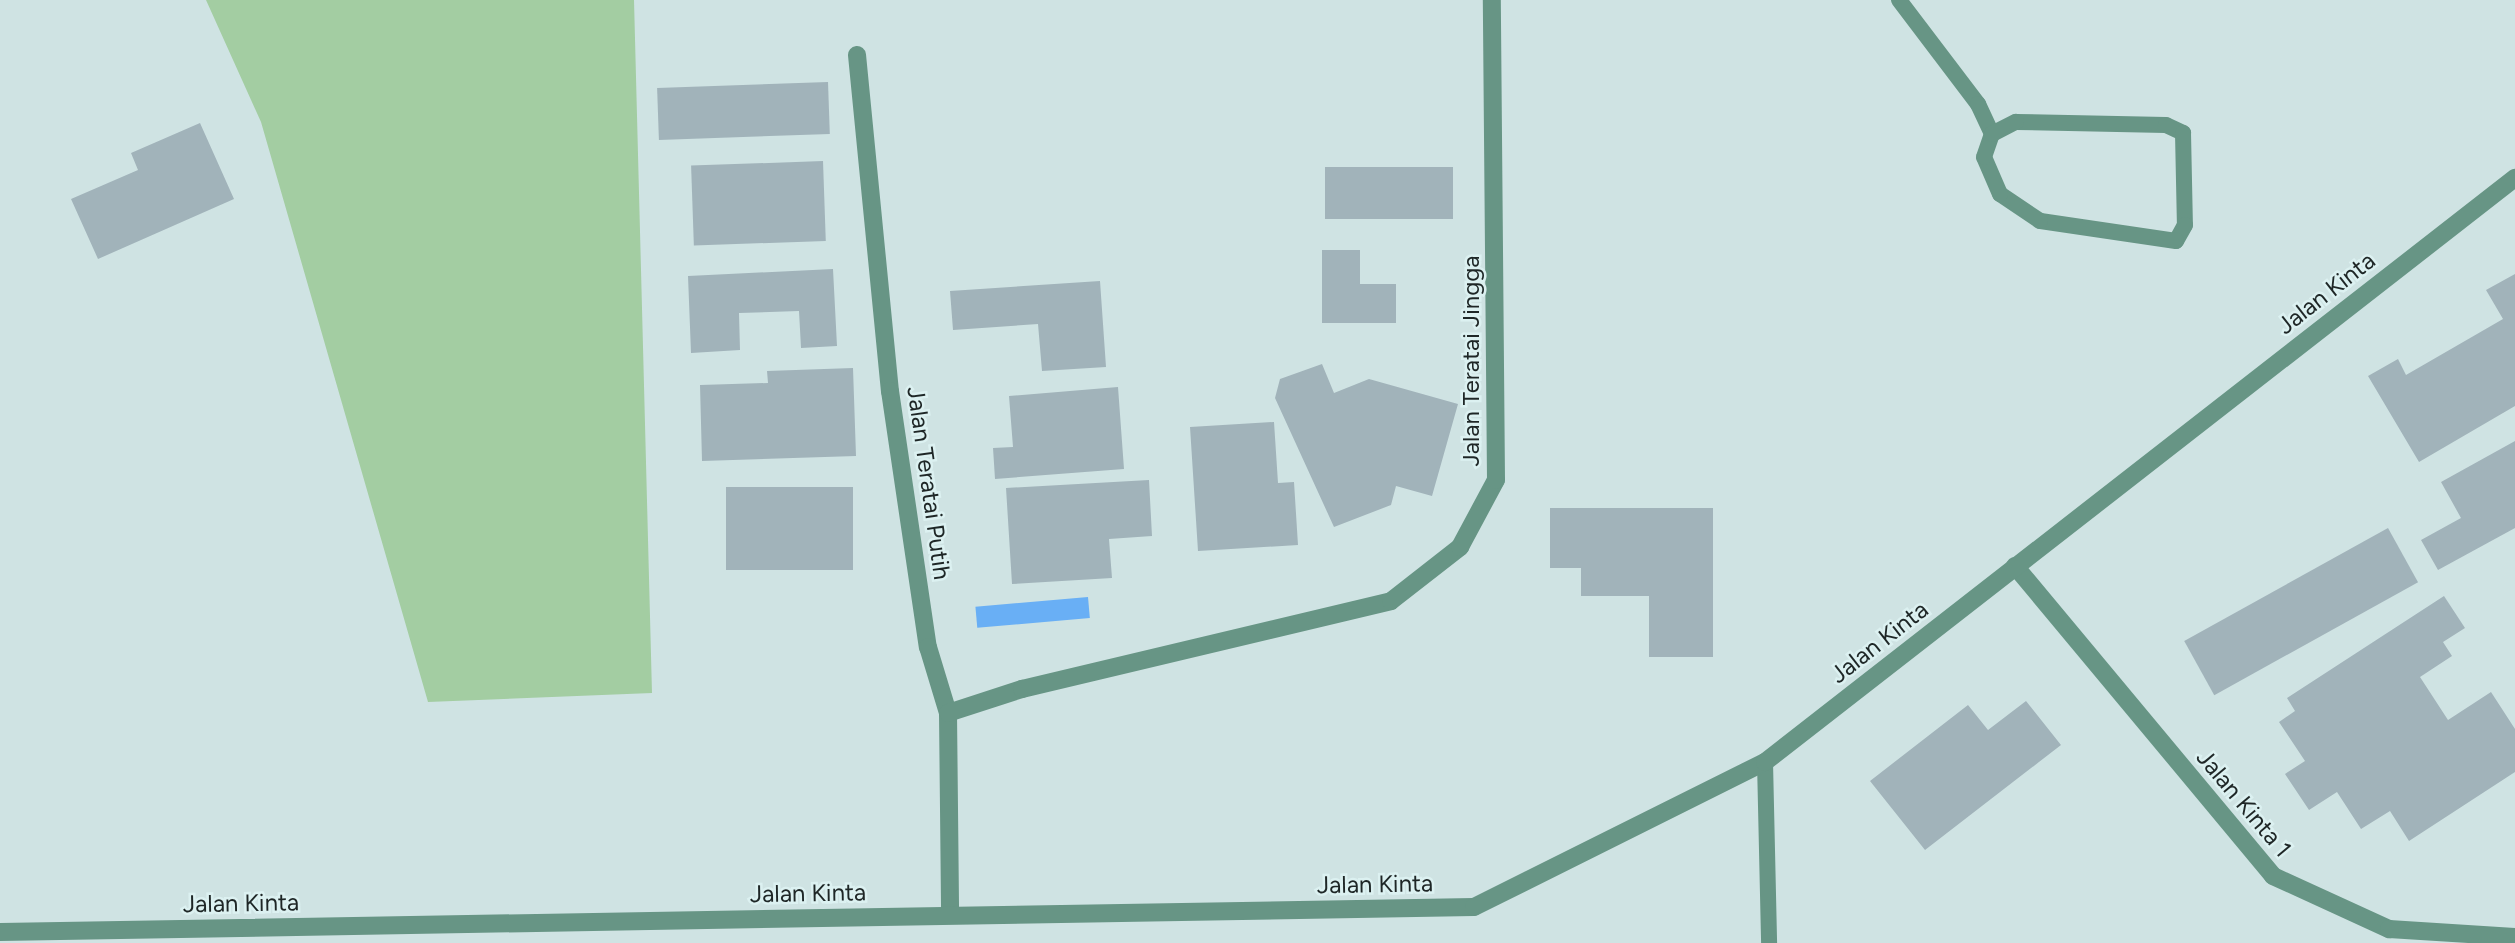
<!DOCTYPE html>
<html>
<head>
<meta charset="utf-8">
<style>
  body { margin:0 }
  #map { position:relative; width:2515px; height:943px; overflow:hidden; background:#cfe3e3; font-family:Figtree,sans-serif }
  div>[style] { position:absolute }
  .green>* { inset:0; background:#a3cda2 }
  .water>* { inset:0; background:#69aff5; transform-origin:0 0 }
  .building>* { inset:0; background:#a1b3ba; transform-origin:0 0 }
  .service>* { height:16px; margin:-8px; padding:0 8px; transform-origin:8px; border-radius:8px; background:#679585 }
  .minor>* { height:18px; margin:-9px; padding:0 9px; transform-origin:9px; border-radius:9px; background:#679585 }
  span { translate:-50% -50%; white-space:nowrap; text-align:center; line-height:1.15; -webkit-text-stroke:5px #dcf1f1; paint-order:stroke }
  .street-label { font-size:24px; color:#1e2626 }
</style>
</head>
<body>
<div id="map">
  <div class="green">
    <div style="clip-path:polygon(206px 0,634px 0,652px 693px,428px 702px,261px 122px)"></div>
  </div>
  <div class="water">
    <div style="left:1088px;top:597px;width:21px;height:113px;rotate:85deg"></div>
  </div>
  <div class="building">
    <div style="left:828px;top:82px;width:52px;height:171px;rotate:88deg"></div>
    <div style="clip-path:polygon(200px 123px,234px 199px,98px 259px,71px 199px,138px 170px,131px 153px)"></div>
    <div style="left:823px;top:161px;width:80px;height:132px;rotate:88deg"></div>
    <div style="left:1325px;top:167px;width:128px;height:52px"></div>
    <div style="clip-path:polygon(1322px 250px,1360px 250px,1360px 284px,1396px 284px,1396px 323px,1322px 323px)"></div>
    <div style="clip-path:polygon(833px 269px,837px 346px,801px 348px,799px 311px,739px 313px,740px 350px,691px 353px,688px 276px)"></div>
    <div style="clip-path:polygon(2515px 274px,2515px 406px,2419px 462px,2368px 376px,2398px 359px,2406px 375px,2503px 319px,2486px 290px)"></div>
    <div style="clip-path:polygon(1100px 281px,1106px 367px,1042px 371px,1038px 324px,953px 330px,950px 291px)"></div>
    <div style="clip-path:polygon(1322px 364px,1334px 393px,1369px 379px,1458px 404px,1432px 496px,1396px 486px,1391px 505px,1334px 527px,1275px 398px,1280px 379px)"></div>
    <div style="clip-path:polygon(853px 368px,856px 456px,702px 461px,700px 385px,768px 383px,767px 371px)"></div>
    <div style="clip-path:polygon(1118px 387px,1124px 469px,995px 479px,993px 448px,1013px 447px,1009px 396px)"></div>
    <div style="clip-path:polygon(1274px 422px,1278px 483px,1294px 482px,1298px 545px,1198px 551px,1190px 427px)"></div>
    <div style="clip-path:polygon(2515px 441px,2515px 528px,2438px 570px,2421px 540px,2461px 518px,2441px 482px)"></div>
    <div style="clip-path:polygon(1149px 480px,1152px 536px,1109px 539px,1112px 578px,1012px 584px,1006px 488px)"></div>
    <div style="left:726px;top:487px;width:127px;height:83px"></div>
    <div style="clip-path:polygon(1550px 508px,1713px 508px,1713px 657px,1649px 657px,1649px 596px,1581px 596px,1581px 568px,1550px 568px)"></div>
    <div style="left:2388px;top:528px;width:62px;height:233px;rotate:61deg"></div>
    <div style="clip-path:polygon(2444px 596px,2465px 628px,2443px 642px,2452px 656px,2420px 677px,2448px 720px,2491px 692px,2515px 729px,2515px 772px,2409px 841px,2390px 811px,2361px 829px,2337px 792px,2309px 810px,2285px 774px,2305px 761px,2279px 722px,2295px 711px,2287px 698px)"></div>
    <div style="clip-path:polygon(2026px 701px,2061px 745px,1925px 850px,1870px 781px,1968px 705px,1988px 730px)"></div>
  </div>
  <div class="service">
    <div style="left:1899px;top:0;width:131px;rotate:52.8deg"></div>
    <div style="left:1978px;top:104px;width:33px;rotate:65deg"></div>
    <div style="left:2016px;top:122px;width:150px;rotate:1.1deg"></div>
    <div style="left:2166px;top:125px;width:19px;rotate:25deg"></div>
    <div style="left:2183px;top:133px;width:92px;rotate:88.8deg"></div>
    <div style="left:2185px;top:225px;width:18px;rotate:119deg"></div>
    <div style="left:2176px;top:241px;width:137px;rotate:-171.6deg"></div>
    <div style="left:2040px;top:221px;width:48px;rotate:-146deg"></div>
    <div style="left:2000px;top:194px;width:40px;rotate:-113.4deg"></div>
    <div style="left:1984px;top:157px;width:24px;rotate:-71deg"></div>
    <div style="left:1992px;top:134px;width:27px;rotate:-27deg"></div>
    <div style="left:1765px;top:762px;width:181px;rotate:88.7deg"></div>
  </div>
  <div class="minor">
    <div style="left:857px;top:55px;width:338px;rotate:84.4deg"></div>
    <div style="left:890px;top:391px;width:259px;rotate:81.6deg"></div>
    <div style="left:928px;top:647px;width:69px;rotate:73.1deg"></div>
    <div style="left:948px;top:713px;width:202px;rotate:89.4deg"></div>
    <div style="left:2015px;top:566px;width:403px;rotate:50.2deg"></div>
    <div style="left:2273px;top:876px;width:128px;rotate:24.6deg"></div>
    <div style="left:2389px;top:929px;width:126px;rotate:3.6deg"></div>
    <div style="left:948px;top:713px;width:78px;rotate:-18deg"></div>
    <div style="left:1022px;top:689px;width:379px;rotate:-13.4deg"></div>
    <div style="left:1391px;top:601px;width:88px;rotate:-38deg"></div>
    <div style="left:1460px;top:547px;width:76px;rotate:-61.8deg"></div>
    <div style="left:1496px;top:480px;width:480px;rotate:-90.5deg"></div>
    <div style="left:0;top:932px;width:1474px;rotate:-0.97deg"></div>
    <div style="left:1474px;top:907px;width:325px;rotate:-26.5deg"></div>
    <div style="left:1765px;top:762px;width:951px;rotate:-37.91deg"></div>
  </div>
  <div class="street-label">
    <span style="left:2326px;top:293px;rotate:-38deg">Jalan Kinta</span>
    <span style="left:1471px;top:361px;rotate:-90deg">Jalan Teratai Jingga</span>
    <span style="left:929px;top:483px;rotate:82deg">Jalan Teratai Putih</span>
    <span style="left:1879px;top:642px;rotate:-38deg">Jalan Kinta</span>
    <span style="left:2244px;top:803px;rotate:50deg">Jalan Kinta 1</span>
    <span style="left:1375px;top:884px;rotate:-1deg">Jalan Kinta</span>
    <span style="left:808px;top:893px;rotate:-1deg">Jalan Kinta</span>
    <span style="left:241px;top:903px;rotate:-1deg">Jalan Kinta</span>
  </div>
</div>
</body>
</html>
